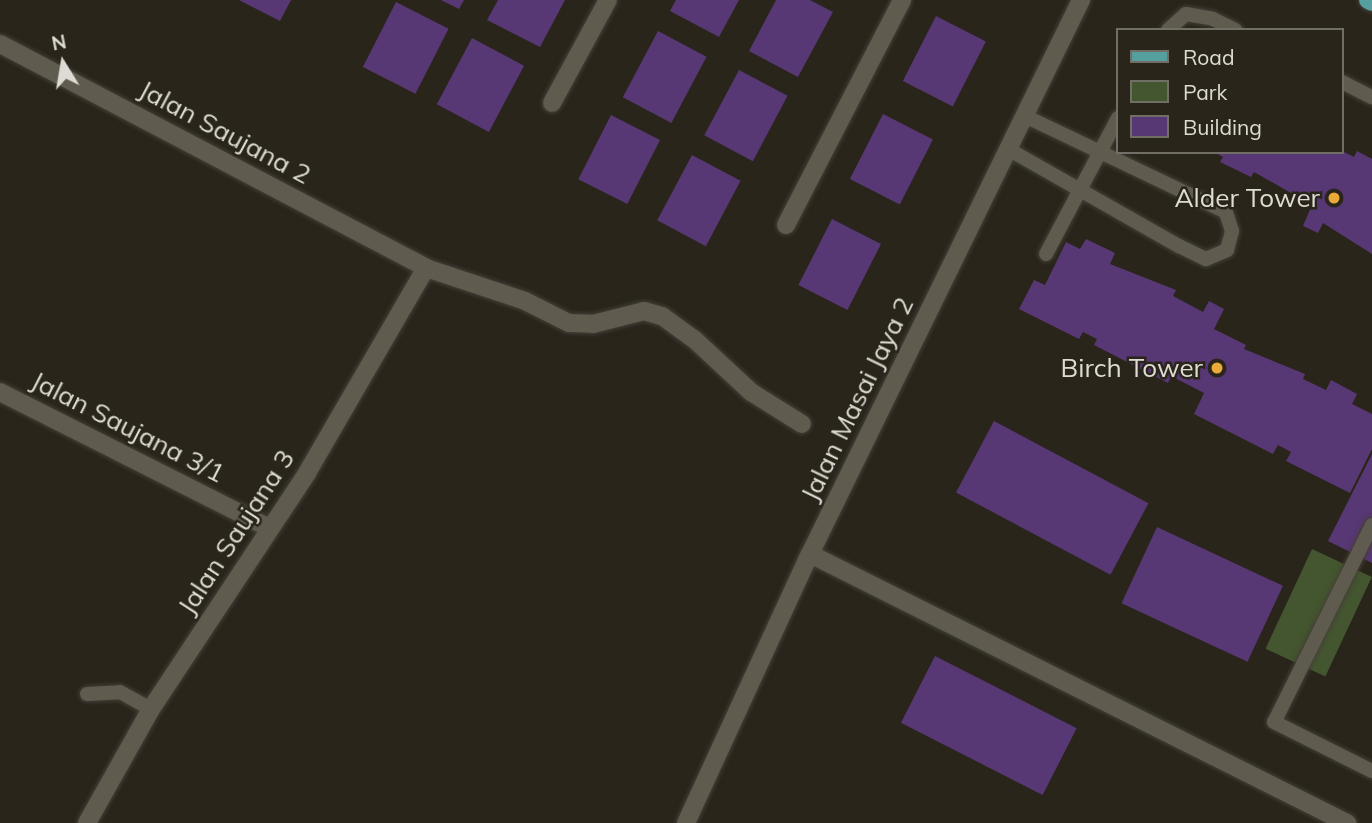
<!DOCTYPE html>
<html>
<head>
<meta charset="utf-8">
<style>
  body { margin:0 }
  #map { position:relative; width:1372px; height:823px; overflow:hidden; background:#29251b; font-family:Mulish,sans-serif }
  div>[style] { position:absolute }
  .green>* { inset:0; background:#44562f; transform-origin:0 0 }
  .building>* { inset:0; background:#583775; transform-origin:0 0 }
  .roads { filter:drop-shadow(0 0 2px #433f37) drop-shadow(0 0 2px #433f37) }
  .service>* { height:14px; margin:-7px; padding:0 7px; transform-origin:7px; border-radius:7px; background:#605b4f }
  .minor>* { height:18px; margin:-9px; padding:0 9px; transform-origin:9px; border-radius:9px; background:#605b4f }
  .primary>* { height:18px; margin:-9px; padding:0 9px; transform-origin:9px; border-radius:9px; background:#559f9e }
  .dots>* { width:19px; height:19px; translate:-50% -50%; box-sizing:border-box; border:4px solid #29251b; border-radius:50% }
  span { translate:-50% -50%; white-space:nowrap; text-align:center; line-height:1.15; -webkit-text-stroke:5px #29251b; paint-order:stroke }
  .street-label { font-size:26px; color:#dedbd4 }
  .poi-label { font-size:26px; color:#dedbd4 }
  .right { translate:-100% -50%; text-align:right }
  .legend { position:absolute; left:1116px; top:28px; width:228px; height:126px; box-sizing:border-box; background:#29251b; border:2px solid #716e65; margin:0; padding:9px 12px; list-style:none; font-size:21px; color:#dedbd4 }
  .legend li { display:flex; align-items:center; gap:14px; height:35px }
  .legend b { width:35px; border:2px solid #716e65 }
  .north { position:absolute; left:28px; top:28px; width:70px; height:70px; -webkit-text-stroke:5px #29251b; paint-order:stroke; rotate:349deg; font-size:19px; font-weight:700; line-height:28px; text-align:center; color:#dedbd4 }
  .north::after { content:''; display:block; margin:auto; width:24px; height:32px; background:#dedbd4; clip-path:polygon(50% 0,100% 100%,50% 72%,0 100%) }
</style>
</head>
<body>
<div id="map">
  <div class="green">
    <div style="left:1312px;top:549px;width:66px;height:110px;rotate:25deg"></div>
  </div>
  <div class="building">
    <div style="clip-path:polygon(239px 0,291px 0,280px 21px)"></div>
    <div style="clip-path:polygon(441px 0,464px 0,459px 9px)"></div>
    <div style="clip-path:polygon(498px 0,565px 0,540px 47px,487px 20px)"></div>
    <div style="clip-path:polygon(676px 0,739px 0,719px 37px,670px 11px)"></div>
    <div style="clip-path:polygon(776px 0,810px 0,833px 12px,798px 77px,749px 51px)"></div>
    <div style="left:396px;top:2px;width:59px;height:73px;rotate:27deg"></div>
    <div style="left:936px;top:16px;width:56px;height:73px;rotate:27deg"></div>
    <div style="left:658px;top:31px;width:55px;height:75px;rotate:28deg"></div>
    <div style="left:472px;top:38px;width:59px;height:75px;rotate:28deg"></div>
    <div style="left:739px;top:70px;width:55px;height:74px;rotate:28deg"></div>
    <div style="left:883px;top:114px;width:56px;height:73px;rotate:27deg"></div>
    <div style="left:611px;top:115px;width:55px;height:72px;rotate:27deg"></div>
    <div style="clip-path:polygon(1357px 151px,1372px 159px,1372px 254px,1323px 223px,1318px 233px,1303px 226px,1312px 205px,1254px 172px,1251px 177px,1220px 162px,1223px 157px,1214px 152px,1344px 152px,1354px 157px)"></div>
    <div style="left:692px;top:155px;width:55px;height:74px;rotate:28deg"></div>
    <div style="left:832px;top:219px;width:55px;height:74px;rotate:27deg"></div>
    <div style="clip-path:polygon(1086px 239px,1115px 253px,1110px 264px,1176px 290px,1173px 296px,1203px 312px,1209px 301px,1224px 309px,1214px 329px,1246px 345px,1244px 349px,1305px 374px,1303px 379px,1326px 390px,1331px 380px,1357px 394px,1352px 404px,1372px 414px,1372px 449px,1350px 493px,1286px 461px,1291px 452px,1278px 445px,1273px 454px,1194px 414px,1204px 393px,1171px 376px,1168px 383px,1094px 345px,1097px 339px,1083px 332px,1079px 339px,1019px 309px,1034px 280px,1045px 285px,1066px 242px,1080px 249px)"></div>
    <div style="left:994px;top:421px;width:175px;height:81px;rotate:28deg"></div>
    <div style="clip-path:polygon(1372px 454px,1372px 563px,1328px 541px)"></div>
    <div style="left:1157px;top:527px;width:139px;height:84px;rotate:25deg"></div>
    <div style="left:935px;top:656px;width:159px;height:75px;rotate:27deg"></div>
  </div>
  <div class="roads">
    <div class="service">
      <div style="left:1168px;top:30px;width:24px;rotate:-42deg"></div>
      <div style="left:1186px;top:14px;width:27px;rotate:10deg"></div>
      <div style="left:1213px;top:19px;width:25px;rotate:26deg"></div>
      <div style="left:1342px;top:82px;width:34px;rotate:27deg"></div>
      <div style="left:1008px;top:149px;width:197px;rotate:29.6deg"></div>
      <div style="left:1179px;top:246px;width:30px;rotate:26deg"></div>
      <div style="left:1206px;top:259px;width:23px;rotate:-23deg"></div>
      <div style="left:1227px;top:250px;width:20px;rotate:-75deg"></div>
      <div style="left:1232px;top:231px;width:20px;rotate:-108deg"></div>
      <div style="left:1226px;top:212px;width:223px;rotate:-154.5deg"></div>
      <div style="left:1046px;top:254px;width:154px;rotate:-62.1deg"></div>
      <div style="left:1372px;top:525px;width:220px;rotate:116.4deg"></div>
      <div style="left:1274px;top:722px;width:110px;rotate:26.6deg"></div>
      <div style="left:87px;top:694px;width:33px;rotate:-3deg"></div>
      <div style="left:120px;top:692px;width:35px;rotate:29deg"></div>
    </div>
    <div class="minor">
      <div style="left:0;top:44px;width:481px;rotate:27.7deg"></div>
      <div style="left:426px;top:268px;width:104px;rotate:18.4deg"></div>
      <div style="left:525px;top:301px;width:49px;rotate:26.6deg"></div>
      <div style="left:569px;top:323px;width:24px;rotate:2deg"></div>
      <div style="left:593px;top:324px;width:53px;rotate:-14.3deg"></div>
      <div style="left:644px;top:311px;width:19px;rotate:16deg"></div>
      <div style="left:662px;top:316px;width:39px;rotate:36deg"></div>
      <div style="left:694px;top:339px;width:78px;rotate:42.9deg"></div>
      <div style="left:751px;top:392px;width:60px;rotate:32.1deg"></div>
      <div style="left:552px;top:103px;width:117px;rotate:-61.5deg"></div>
      <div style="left:786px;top:225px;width:253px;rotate:-62.7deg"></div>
      <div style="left:0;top:392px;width:301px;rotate:26.8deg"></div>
      <div style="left:810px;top:554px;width:601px;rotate:26.61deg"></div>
      <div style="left:87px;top:823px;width:131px;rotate:-60.7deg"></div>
      <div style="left:151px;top:709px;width:283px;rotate:-56.5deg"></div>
      <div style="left:307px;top:473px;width:237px;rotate:-59.9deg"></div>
      <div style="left:686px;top:823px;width:296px;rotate:-65.3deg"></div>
      <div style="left:810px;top:554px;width:617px;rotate:-63.93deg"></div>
    </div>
    <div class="primary">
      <div style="left:1368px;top:0;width:4px;rotate:27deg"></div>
    </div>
  </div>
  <div class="dots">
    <div style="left:1334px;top:198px;background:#eaaa39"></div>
    <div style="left:1217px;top:368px;background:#eaaa39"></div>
  </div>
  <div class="street-label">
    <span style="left:225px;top:132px;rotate:28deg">Jalan Saujana 2</span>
    <span style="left:857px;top:399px;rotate:-64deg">Jalan Masai Jaya 2</span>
    <span style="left:128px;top:427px;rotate:27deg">Jalan Saujana 3/1</span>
    <span style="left:236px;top:532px;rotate:-57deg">Jalan Saujana 3</span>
  </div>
  <div class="poi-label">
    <span class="right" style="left:1320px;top:198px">Alder Tower</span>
    <span class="right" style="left:1203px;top:368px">Birch Tower</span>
  </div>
  <ul class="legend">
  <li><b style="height:9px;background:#559f9e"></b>Road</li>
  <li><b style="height:19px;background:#44562f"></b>Park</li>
  <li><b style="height:19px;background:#583775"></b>Building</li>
  </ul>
  <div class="north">N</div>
</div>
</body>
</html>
